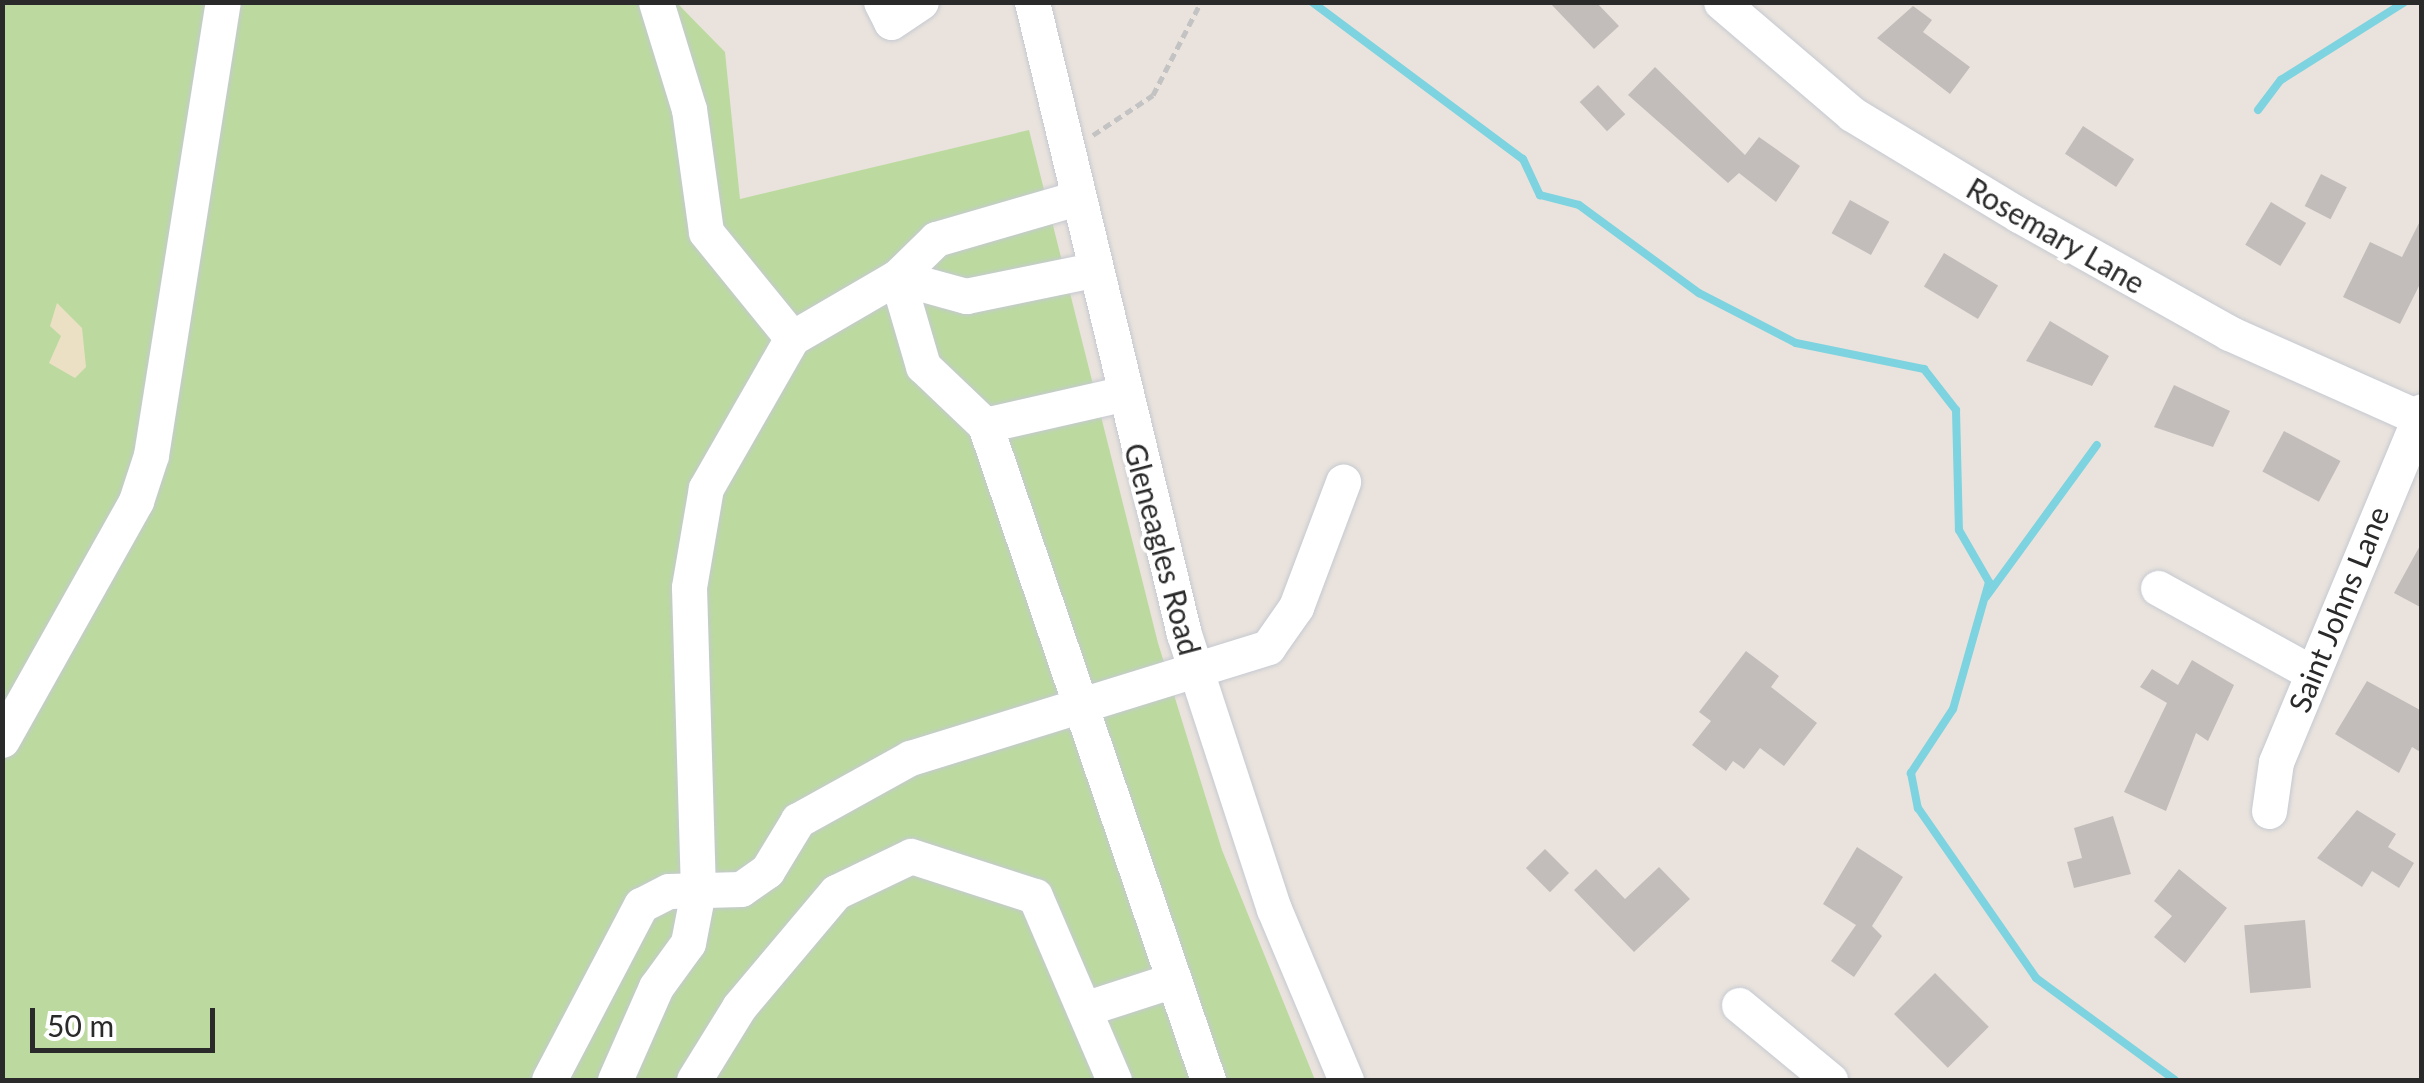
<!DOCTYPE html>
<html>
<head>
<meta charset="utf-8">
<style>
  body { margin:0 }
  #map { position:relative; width:2424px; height:1083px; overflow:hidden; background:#eae3dd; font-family:Lato,sans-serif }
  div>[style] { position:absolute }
  .green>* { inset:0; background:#bcdaa0 }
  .sand>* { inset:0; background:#ebe0c4 }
  .stream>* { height:8px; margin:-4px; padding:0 4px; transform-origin:4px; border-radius:4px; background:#7dd3df }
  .building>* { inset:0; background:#c2bdba; transform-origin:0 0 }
  .path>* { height:5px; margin-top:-2.5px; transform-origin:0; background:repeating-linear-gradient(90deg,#c3c3c3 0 8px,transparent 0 13px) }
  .roads { filter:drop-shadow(0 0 2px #c5c9d1) drop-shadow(0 0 2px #c5c9d1) }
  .minor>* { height:35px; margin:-17.5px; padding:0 17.5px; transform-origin:17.5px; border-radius:17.5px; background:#fff }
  span { translate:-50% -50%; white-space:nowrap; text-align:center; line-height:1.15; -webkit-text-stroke:8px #fff; paint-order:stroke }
  .street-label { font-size:30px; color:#2a2a2a }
  .frame { position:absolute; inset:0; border:5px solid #2a2a2a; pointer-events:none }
  .scale { position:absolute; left:30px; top:1008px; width:185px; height:45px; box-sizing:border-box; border:5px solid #2a2a2a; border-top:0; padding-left:12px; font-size:30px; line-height:35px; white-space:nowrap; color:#2a2a2a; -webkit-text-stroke:8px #fff; paint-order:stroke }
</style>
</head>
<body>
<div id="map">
  <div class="green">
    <div style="clip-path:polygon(2px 3px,677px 3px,725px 52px,740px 199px,1029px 130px,1158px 643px,1222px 850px,1315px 1080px,3px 1080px)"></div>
  </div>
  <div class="sand">
    <div style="clip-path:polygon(57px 303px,82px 328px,86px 367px,75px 378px,49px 363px,61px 336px,50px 326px)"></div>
  </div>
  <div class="stream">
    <div style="left:1312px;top:2px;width:263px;rotate:36.7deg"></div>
    <div style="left:1523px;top:159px;width:40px;rotate:65deg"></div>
    <div style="left:1540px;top:195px;width:40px;rotate:14.4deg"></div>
    <div style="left:1579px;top:205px;width:149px;rotate:36.3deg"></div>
    <div style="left:1699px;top:293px;width:109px;rotate:27.3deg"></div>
    <div style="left:1796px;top:343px;width:131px;rotate:11.5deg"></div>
    <div style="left:1924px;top:369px;width:52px;rotate:52deg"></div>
    <div style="left:1956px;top:410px;width:120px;rotate:88.6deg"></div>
    <div style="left:1959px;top:530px;width:60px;rotate:60deg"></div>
    <div style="left:1989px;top:582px;width:132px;rotate:105.8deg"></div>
    <div style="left:1953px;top:709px;width:77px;rotate:123.3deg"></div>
    <div style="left:1911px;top:773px;width:36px;rotate:79deg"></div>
    <div style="left:1918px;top:808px;width:207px;rotate:55.2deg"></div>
    <div style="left:2036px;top:978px;width:172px;rotate:36.3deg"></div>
    <div style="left:2258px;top:110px;width:38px;rotate:-53deg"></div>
    <div style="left:2281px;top:80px;width:146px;rotate:-32.2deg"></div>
    <div style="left:1986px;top:597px;width:188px;rotate:-53.9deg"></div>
  </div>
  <div class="building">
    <div style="clip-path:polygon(1549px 2px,1596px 2px,1619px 26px,1594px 49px)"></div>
    <div style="clip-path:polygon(1913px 6px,1932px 20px,1923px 32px,1970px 67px,1950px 94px,1877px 38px)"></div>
    <div style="clip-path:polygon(1655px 67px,1745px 155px,1759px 137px,1800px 166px,1776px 202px,1739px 173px,1728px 183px,1628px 95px)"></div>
    <div style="left:1598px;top:85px;width:40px;height:25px;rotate:47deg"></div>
    <div style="left:2083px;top:126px;width:61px;height:33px;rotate:33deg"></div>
    <div style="left:2321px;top:174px;width:29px;height:36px;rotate:27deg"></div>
    <div style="left:1850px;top:200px;width:45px;height:38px;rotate:29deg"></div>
    <div style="left:2271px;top:202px;width:41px;height:50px;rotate:31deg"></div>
    <div style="clip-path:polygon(2422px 217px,2422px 280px,2400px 324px,2343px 297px,2370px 242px,2402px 257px)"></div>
    <div style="left:1944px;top:253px;width:63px;height:39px;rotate:31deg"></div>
    <div style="clip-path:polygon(2050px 321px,2109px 356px,2092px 386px,2026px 361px)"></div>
    <div style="clip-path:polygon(2174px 385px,2230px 411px,2213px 447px,2154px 427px)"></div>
    <div style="left:2284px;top:431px;width:64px;height:46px;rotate:28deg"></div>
    <div style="clip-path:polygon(2422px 542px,2422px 608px,2394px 593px)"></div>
    <div style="clip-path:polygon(1746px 651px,1779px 676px,1771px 687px,1817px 723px,1784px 766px,1760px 748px,1744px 769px,1733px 761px,1726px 771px,1692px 745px,1711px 721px,1699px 712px)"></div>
    <div style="clip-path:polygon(2192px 660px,2234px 685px,2208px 741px,2196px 733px,2166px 811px,2124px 792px,2167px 703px,2140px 687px,2152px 669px,2178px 685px)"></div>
    <div style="clip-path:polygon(2367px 681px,2422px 711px,2422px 753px,2412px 747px,2399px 773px,2335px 734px)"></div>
    <div style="clip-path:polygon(2357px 810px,2396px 834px,2388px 847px,2414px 863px,2399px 888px,2372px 871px,2362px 887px,2317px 858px)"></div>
    <div style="clip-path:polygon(2113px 816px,2131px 874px,2074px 888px,2067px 862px,2082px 858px,2074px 828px)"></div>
    <div style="clip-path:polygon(1857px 847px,1903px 877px,1872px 926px,1882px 936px,1854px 977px,1831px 961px,1856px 925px,1823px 904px)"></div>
    <div style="left:1545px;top:849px;width:34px;height:27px;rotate:45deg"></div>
    <div style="clip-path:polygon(1659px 867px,1690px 899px,1634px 952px,1574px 890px,1596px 869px,1625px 899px)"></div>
    <div style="clip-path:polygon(2179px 869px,2227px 908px,2185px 963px,2154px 937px,2172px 916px,2154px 901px)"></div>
    <div style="left:2305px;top:920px;width:68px;height:61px;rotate:85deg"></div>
    <div style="left:1935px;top:973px;width:76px;height:58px;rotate:45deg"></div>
  </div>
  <div class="path">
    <div style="left:1093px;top:135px;width:72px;rotate:-33.7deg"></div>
    <div style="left:1153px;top:95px;width:105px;rotate:-62.7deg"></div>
  </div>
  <div class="roads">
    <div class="minor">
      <div style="left:656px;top:2px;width:112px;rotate:72.9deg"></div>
      <div style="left:689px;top:109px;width:124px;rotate:82.1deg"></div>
      <div style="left:706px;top:232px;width:136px;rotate:50.9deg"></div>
      <div style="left:881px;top:2px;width:22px;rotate:63deg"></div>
      <div style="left:891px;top:22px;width:36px;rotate:-34deg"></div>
      <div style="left:1032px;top:2px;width:650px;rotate:76.48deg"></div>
      <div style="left:1184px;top:634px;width:289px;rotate:71.9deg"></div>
      <div style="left:1274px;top:909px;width:186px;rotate:67.2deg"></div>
      <div style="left:1721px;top:2px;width:172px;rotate:40.5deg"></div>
      <div style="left:1852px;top:114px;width:195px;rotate:31.2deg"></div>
      <div style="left:2019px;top:215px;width:241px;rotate:29.3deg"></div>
      <div style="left:2229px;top:333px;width:211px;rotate:24deg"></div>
      <div style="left:1077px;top:198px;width:147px;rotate:163.8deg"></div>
      <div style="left:936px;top:239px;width:54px;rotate:135.7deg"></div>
      <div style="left:897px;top:277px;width:72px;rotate:15.4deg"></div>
      <div style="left:966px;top:296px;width:130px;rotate:-11.6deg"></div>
      <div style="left:985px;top:425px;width:140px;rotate:-12.8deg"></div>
      <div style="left:2158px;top:588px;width:174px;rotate:28.9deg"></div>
      <div style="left:2px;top:740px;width:274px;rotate:-60.7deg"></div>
      <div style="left:136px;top:501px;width:48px;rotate:-71.9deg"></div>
      <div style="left:151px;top:455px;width:459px;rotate:-81deg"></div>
      <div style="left:2269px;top:811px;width:49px;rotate:-81.9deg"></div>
      <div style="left:2276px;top:762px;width:380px;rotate:-67.4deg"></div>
      <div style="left:1739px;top:1005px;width:118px;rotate:39.5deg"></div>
      <div style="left:1084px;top:1009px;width:94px;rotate:-18deg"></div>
      <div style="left:549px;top:1080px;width:198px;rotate:-62.3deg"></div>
      <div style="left:641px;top:905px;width:31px;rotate:-27deg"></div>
      <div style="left:669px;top:891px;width:72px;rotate:-1.6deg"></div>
      <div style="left:741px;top:889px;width:32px;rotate:-35deg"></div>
      <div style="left:767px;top:871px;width:60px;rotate:-58.7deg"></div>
      <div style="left:798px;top:820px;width:128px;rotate:-29deg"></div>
      <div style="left:910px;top:758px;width:375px;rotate:-17.2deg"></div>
      <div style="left:1268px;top:647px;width:49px;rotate:-55deg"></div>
      <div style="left:1296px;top:607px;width:134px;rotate:-69.4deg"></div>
      <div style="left:615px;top:1080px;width:102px;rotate:-66.2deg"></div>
      <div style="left:656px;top:987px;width:54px;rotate:-54deg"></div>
      <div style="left:688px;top:943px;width:53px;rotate:-79.1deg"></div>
      <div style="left:698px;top:891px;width:304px;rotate:-91.7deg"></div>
      <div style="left:689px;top:587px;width:100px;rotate:-80.3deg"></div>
      <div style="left:706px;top:488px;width:173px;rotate:-60.2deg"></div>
      <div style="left:792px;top:338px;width:121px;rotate:-30.2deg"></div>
      <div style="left:897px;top:277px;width:93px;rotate:73.7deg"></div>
      <div style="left:923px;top:366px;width:86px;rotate:43.6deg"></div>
      <div style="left:985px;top:425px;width:692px;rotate:71.2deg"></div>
      <div style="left:694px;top:1080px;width:86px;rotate:-58.3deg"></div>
      <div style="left:739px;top:1007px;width:150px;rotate:-49.9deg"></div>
      <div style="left:836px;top:892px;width:83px;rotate:-25.6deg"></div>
      <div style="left:911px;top:856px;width:130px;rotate:17.9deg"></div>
      <div style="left:1035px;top:896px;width:200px;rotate:66.8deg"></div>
    </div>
  </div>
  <div class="street-label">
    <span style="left:2056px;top:235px;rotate:30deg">Rosemary Lane</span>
    <span style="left:1163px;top:549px;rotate:75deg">Gleneagles Road</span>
    <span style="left:2338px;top:609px;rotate:-68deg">Saint Johns Lane</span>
  </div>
  <div class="frame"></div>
  <div class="scale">50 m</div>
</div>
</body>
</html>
